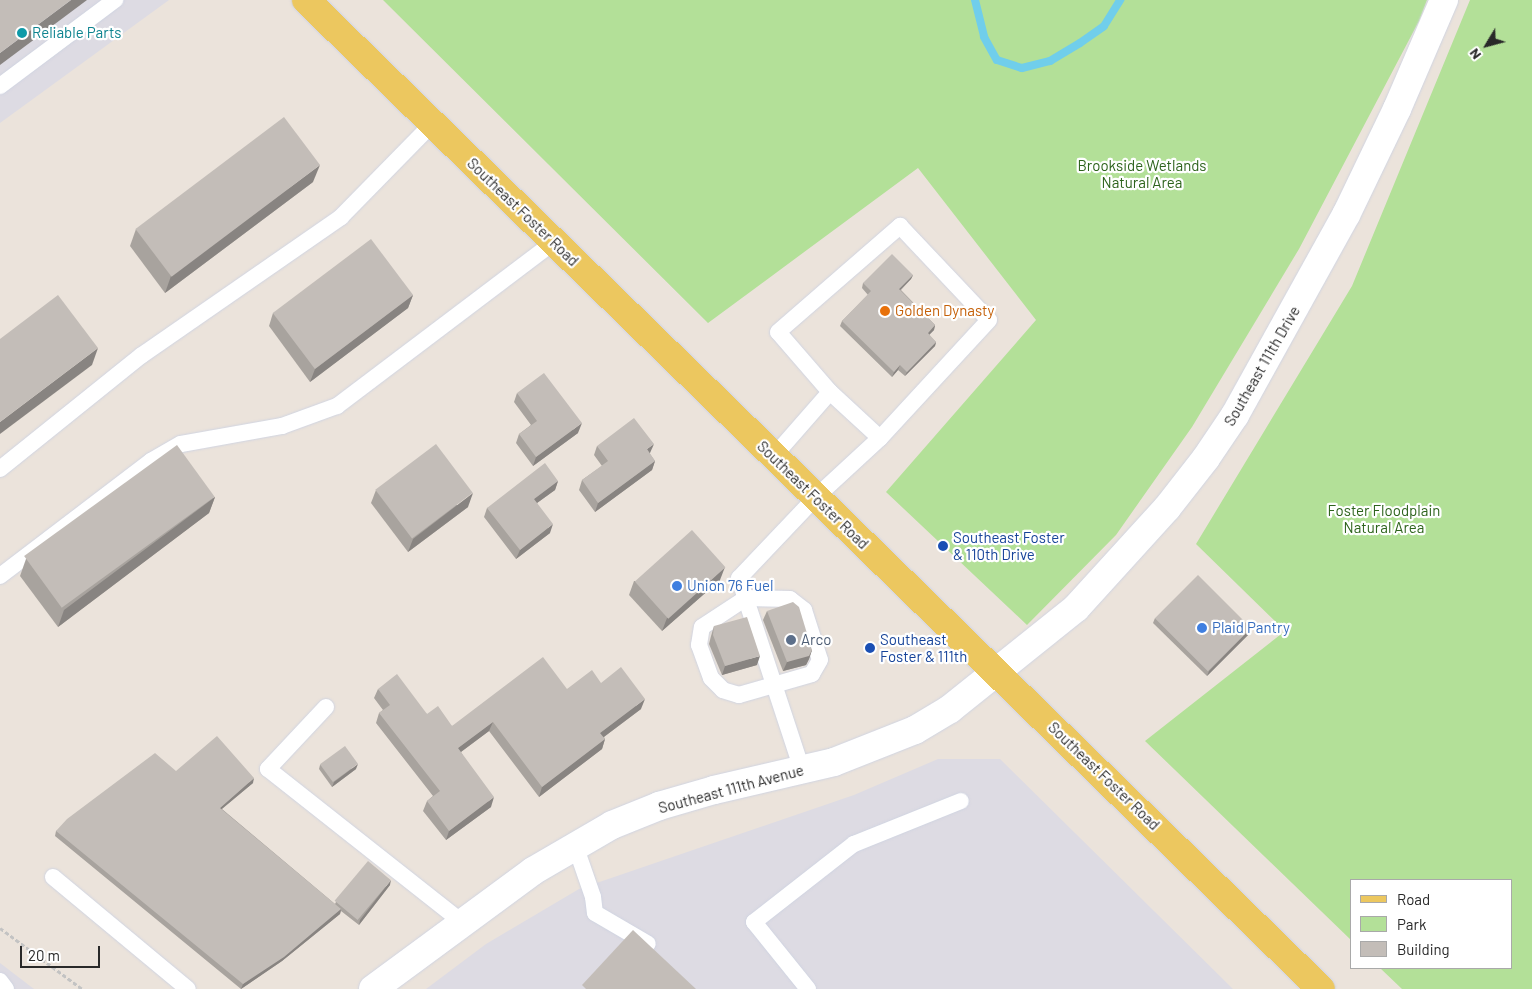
<!DOCTYPE html>
<html>
<head>
<meta charset="utf-8">
<style>
  body { margin:0 }
  #map { position:relative; width:1532px; height:989px; overflow:hidden; background:#ebe3db; font-family:Barlow,sans-serif }
  div>[style] { position:absolute }
  .industrial>* { inset:0; background:#dddbe3 }
  .green>* { inset:0; background:#b3e098 }
  .stream>* { height:8px; margin:-4px; padding:0 4px; transform-origin:4px; border-radius:4px; background:#70ceeb }
  .path>* { height:3px; margin-top:-1.5px; transform-origin:0; background:repeating-linear-gradient(90deg,#c3c3c3 0 4px,transparent 0 6.5px) }
  .roads { filter:drop-shadow(0 0 1px #d0d4e1) drop-shadow(0 0 1px #d0d4e1) }
  .lane>* { height:16px; margin:-8px; padding:0 8px; transform-origin:8px; border-radius:8px; background:#fff }
  .secondary>* { height:28px; margin:-14px; padding:0 14px; transform-origin:14px; border-radius:14px; background:#fff }
  .primary>* { height:28px; margin:-14px; padding:0 14px; transform-origin:14px; border-radius:14px; background:#ecc75f }
  .wall>* { inset:0; background:#a8a39e }
  .shaded-wall>* { inset:0; background:#888481 }
  .building>* { inset:0; background:#c3bdb8; transform-origin:0 0 }
  .dots>* { width:14px; height:14px; translate:-50% -50%; box-sizing:border-box; border:2px solid #fff; border-radius:50% }
  span { translate:-50% -50%; white-space:nowrap; text-align:center; line-height:1.15; -webkit-text-stroke:4.5px #fff; paint-order:stroke }
  .culture-label { font-size:15px; color:#0d838f }
  .left { translate:0 -50%; text-align:left }
  .park-label { font-size:15px; color:#2d631c }
  .street-label { font-size:15px; color:#292929 }
  .food-label { font-size:15px; color:#c56008 }
  .transit-label { font-size:15px; color:#164399 }
  .shop-label { font-size:15px; color:#366cbe }
  .service-label { font-size:15px; color:#4e5e75 }
  .legend { position:absolute; left:1350px; top:879px; width:162px; height:90px; box-sizing:border-box; background:#fff; border:1px solid #a9a9a9; margin:0; padding:6px 9px; list-style:none; font-size:15px; color:#292929 }
  .legend li { display:flex; align-items:center; gap:10px; height:25px }
  .legend b { width:25px; border:1px solid #a9a9a9 }
  .north { position:absolute; left:1462px; top:20px; width:50px; height:50px; -webkit-text-stroke:4px #fff; paint-order:stroke; rotate:233deg; font-size:14px; font-weight:700; line-height:20px; text-align:center; color:#292929 }
  .north::after { content:''; display:block; margin:auto; width:18px; height:22px; background:#292929; clip-path:polygon(50% 0,100% 100%,50% 72%,0 100%) }
  .scale { position:absolute; left:20px; top:946px; width:80px; height:22px; box-sizing:border-box; border:2px solid #292929; border-top:0; padding-left:6px; font-size:15px; line-height:18px; white-space:nowrap; color:#292929; -webkit-text-stroke:4px #fff; paint-order:stroke }
</style>
</head>
<body>
<div id="map">
  <div class="industrial">
    <div style="clip-path:polygon(0 0,169px 0,0 123px)"></div>
    <div style="clip-path:polygon(938px 759px,1000px 759px,1233px 989px,426px 989px,486px 944px,579px 889px,854px 795px)"></div>
    <div style="clip-path:polygon(0 963px,34px 989px,0 989px)"></div>
  </div>
  <div class="green">
    <div style="clip-path:polygon(383px 0,1427px 0,1419px 21px,1299px 249px,1192px 427px,1116px 535px,1027px 625px,886px 492px,1036px 320px,918px 168px,708px 323px)"></div>
    <div style="clip-path:polygon(1470px 0,1532px 0,1532px 989px,1402px 989px,1380px 968px,1511px 968px,1511px 880px,1351px 880px,1351px 940px,1145px 741px,1285px 631px,1196px 544px,1352px 286px)"></div>
  </div>
  <div class="stream">
    <div style="left:975px;top:0;width:38px;rotate:76deg"></div>
    <div style="left:984px;top:37px;width:26px;rotate:61deg"></div>
    <div style="left:997px;top:60px;width:26px;rotate:18deg"></div>
    <div style="left:1022px;top:68px;width:29px;rotate:-14deg"></div>
    <div style="left:1050px;top:61px;width:35px;rotate:-31deg"></div>
    <div style="left:1080px;top:43px;width:29px;rotate:-35deg"></div>
    <div style="left:1104px;top:26px;width:31px;rotate:-58deg"></div>
  </div>
  <div class="path">
    <div style="left:0;top:928px;width:102px;rotate:36.6deg"></div>
  </div>
  <div class="roads">
    <div class="lane">
      <div style="left:0;top:86px;width:144px;rotate:-36.8deg"></div>
      <div style="left:830px;top:392px;width:68px;rotate:42.6deg"></div>
      <div style="left:774px;top:456px;width:85px;rotate:-48.8deg"></div>
      <div style="left:830px;top:392px;width:79px;rotate:-130.9deg"></div>
      <div style="left:778px;top:332px;width:162px;rotate:-41deg"></div>
      <div style="left:900px;top:226px;width:129px;rotate:46.6deg"></div>
      <div style="left:989px;top:320px;width:161px;rotate:132.7deg"></div>
      <div style="left:880px;top:438px;width:87px;rotate:137.3deg"></div>
      <div style="left:816px;top:497px;width:112px;rotate:133.5deg"></div>
      <div style="left:739px;top:578px;width:202px;rotate:71.8deg"></div>
      <div style="left:0;top:469px;width:182px;rotate:-38.8deg"></div>
      <div style="left:142px;top:355px;width:242px;rotate:-34.7deg"></div>
      <div style="left:341px;top:217px;width:130px;rotate:-45.6deg"></div>
      <div style="left:0;top:576px;width:190px;rotate:-37.3deg"></div>
      <div style="left:151px;top:461px;width:34px;rotate:-30deg"></div>
      <div style="left:181px;top:444px;width:103px;rotate:-10.1deg"></div>
      <div style="left:282px;top:426px;width:59px;rotate:-20deg"></div>
      <div style="left:337px;top:406px;width:272px;rotate:-37.1deg"></div>
      <div style="left:746px;top:598px;width:44px;rotate:1.3deg"></div>
      <div style="left:790px;top:599px;width:18px;rotate:38deg"></div>
      <div style="left:804px;top:610px;width:52px;rotate:72.3deg"></div>
      <div style="left:820px;top:660px;width:16px;rotate:120deg"></div>
      <div style="left:812px;top:674px;width:76px;rotate:164deg"></div>
      <div style="left:739px;top:695px;width:17px;rotate:-163deg"></div>
      <div style="left:723px;top:690px;width:17px;rotate:-135deg"></div>
      <div style="left:711px;top:678px;width:35px;rotate:-110deg"></div>
      <div style="left:699px;top:645px;width:18px;rotate:-81deg"></div>
      <div style="left:702px;top:627px;width:53px;rotate:-33.4deg"></div>
      <div style="left:326px;top:707px;width:85px;rotate:133.1deg"></div>
      <div style="left:268px;top:769px;width:247px;rotate:38.3deg"></div>
      <div style="left:575px;top:845px;width:55px;rotate:70.9deg"></div>
      <div style="left:593px;top:897px;width:16px;rotate:83deg"></div>
      <div style="left:595px;top:913px;width:61px;rotate:30.3deg"></div>
      <div style="left:53px;top:877px;width:175px;rotate:39.7deg"></div>
      <div style="left:0;top:981px;width:10px;rotate:53deg"></div>
      <div style="left:808px;top:989px;width:86px;rotate:-128.9deg"></div>
      <div style="left:754px;top:922px;width:127px;rotate:-38deg"></div>
      <div style="left:854px;top:844px;width:115px;rotate:-21.9deg"></div>
    </div>
    <div class="secondary">
      <div style="left:373px;top:989px;width:199px;rotate:-36.4deg"></div>
      <div style="left:533px;top:871px;width:91px;rotate:-30.2deg"></div>
      <div style="left:612px;top:825px;width:51px;rotate:-22deg"></div>
      <div style="left:659px;top:806px;width:57px;rotate:-16.2deg"></div>
      <div style="left:714px;top:790px;width:123px;rotate:-13.1deg"></div>
      <div style="left:834px;top:762px;width:87px;rotate:-21.6deg"></div>
      <div style="left:915px;top:730px;width:41px;rotate:-31deg"></div>
      <div style="left:950px;top:709px;width:161px;rotate:-38.7deg"></div>
      <div style="left:1076px;top:608px;width:135px;rotate:-47.7deg"></div>
      <div style="left:1167px;top:508px;width:63px;rotate:-52deg"></div>
      <div style="left:1206px;top:458px;width:52px;rotate:-56deg"></div>
      <div style="left:1235px;top:415px;width:229px;rotate:-61deg"></div>
      <div style="left:1346px;top:215px;width:118px;rotate:-64.3deg"></div>
      <div style="left:1397px;top:109px;width:119px;rotate:-66.7deg"></div>
    </div>
    <div class="primary">
      <div style="left:306px;top:0;width:1417px;rotate:44.26deg"></div>
    </div>
  </div>
  <div class="wall">
    <div style="clip-path:polygon(313px 182px,165px 293px,130px 246px,136px 229px)"></div>
    <div style="clip-path:polygon(913px 275px,911px 279px,901px 290px,935px 325px,934px 330px,929px 335px,936px 342px,935px 346px,905px 376px,898px 370px,892px 377px,840px 326px,842px 321px,868px 295px,862px 288px,863px 283px)"></div>
    <div style="clip-path:polygon(413px 295px,408px 308px,310px 382px,269px 326px,273px 313px)"></div>
    <div style="clip-path:polygon(517px 393px,578px 433px,533px 466px,516px 443px,519px 434px,531px 425px,514px 402px)"></div>
    <div style="clip-path:polygon(597px 446px,650px 453px,650px 454px,655px 461px,652px 470px,595px 512px,579px 490px,582px 480px,602px 466px,594px 455px)"></div>
    <div style="clip-path:polygon(558px 481px,555px 490px,537px 503px,550px 533px,516px 559px,484px 517px,487px 508px)"></div>
    <div style="clip-path:polygon(376px 490px,468px 507px,408px 552px,371px 503px)"></div>
    <div style="clip-path:polygon(215px 497px,209px 513px,58px 627px,20px 576px,26px 559px)"></div>
    <div style="clip-path:polygon(720px 580px,662px 631px,629px 595px,634px 581px)"></div>
    <div style="clip-path:polygon(767px 611px,812px 650px,809px 659px,806px 665px,783px 671px,763px 620px)"></div>
    <div style="clip-path:polygon(1155px 618px,1251px 628px,1250px 633px,1207px 676px,1153px 623px)"></div>
    <div style="clip-path:polygon(714px 626px,757px 665px,722px 675px,709px 644px,711px 636px)"></div>
    <div style="clip-path:polygon(601px 683px,641px 709px,604px 737px,605px 739px,602px 749px,539px 797px,489px 731px,461px 752px,491px 807px,446px 840px,423px 811px,427px 801px,433px 796px,376px 723px,379px 713px,383px 710px,374px 698px,378px 689px,427px 714px,452px 726px,567px 689px)"></div>
    <div style="clip-path:polygon(320px 765px,356px 769px,332px 787px,319px 769px)"></div>
    <div style="clip-path:polygon(176px 771px,253px 783px,222px 809px,335px 904px,336px 902px,390px 885px,359px 925px,341px 911px,340px 914px,282px 961px,241px 989px,55px 836px,56px 831px)"></div>
  </div>
  <div class="shaded-wall">
    <div style="clip-path:polygon(71px 0,87px 0,0 65px,0 53px)"></div>
    <div style="clip-path:polygon(320px 165px,313px 182px,165px 293px,171px 276px)"></div>
    <div style="clip-path:polygon(913px 275px,911px 279px,897px 293px,899px 289px)"></div>
    <div style="clip-path:polygon(413px 295px,408px 308px,310px 382px,315px 369px)"></div>
    <div style="clip-path:polygon(935px 325px,934px 330px,926px 338px,928px 333px)"></div>
    <div style="clip-path:polygon(936px 342px,935px 346px,905px 376px,907px 372px)"></div>
    <div style="clip-path:polygon(98px 348px,92px 365px,0 434px,0 422px)"></div>
    <div style="clip-path:polygon(900px 365px,898px 370px,892px 377px,894px 372px)"></div>
    <div style="clip-path:polygon(582px 423px,578px 433px,533px 466px,536px 457px)"></div>
    <div style="clip-path:polygon(654px 444px,650px 453px,643px 458px,647px 449px)"></div>
    <div style="clip-path:polygon(655px 461px,652px 470px,595px 512px,598px 503px)"></div>
    <div style="clip-path:polygon(558px 481px,555px 490px,530px 508px,534px 499px)"></div>
    <div style="clip-path:polygon(473px 493px,468px 507px,408px 552px,413px 539px)"></div>
    <div style="clip-path:polygon(215px 497px,209px 513px,58px 627px,64px 610px)"></div>
    <div style="clip-path:polygon(553px 524px,550px 533px,516px 559px,520px 550px)"></div>
    <div style="clip-path:polygon(725px 567px,720px 580px,662px 631px,667px 618px)"></div>
    <div style="clip-path:polygon(1251px 628px,1250px 633px,1207px 676px,1209px 671px)"></div>
    <div style="clip-path:polygon(812px 650px,809px 659px,806px 665px,783px 671px,787px 662px)"></div>
    <div style="clip-path:polygon(760px 656px,757px 665px,722px 675px,725px 666px)"></div>
    <div style="clip-path:polygon(645px 699px,641px 709px,597px 742px,600px 733px)"></div>
    <div style="clip-path:polygon(493px 722px,489px 731px,454px 757px,458px 748px)"></div>
    <div style="clip-path:polygon(605px 739px,602px 749px,539px 797px,542px 787px)"></div>
    <div style="clip-path:polygon(358px 764px,356px 769px,332px 787px,334px 782px)"></div>
    <div style="clip-path:polygon(254px 778px,253px 783px,218px 812px,220px 808px)"></div>
    <div style="clip-path:polygon(494px 797px,491px 807px,446px 840px,449px 831px)"></div>
    <div style="clip-path:polygon(391px 880px,390px 885px,359px 925px,360px 920px)"></div>
    <div style="clip-path:polygon(341px 909px,340px 914px,282px 961px,241px 989px,243px 984px)"></div>
  </div>
  <div class="building">
    <div style="clip-path:polygon(0 0,71px 0,0 53px)"></div>
    <div style="left:284px;top:117px;width:60px;height:186px;rotate:53deg"></div>
    <div style="left:371px;top:239px;width:70px;height:123px;rotate:53deg"></div>
    <div style="clip-path:polygon(892px 254px,913px 275px,899px 289px,935px 325px,928px 333px,936px 342px,907px 372px,900px 365px,894px 372px,842px 321px,871px 291px,863px 283px)"></div>
    <div style="clip-path:polygon(58px 295px,98px 348px,0 422px,0 339px)"></div>
    <div style="clip-path:polygon(544px 373px,582px 423px,536px 457px,519px 434px,537px 421px,517px 393px)"></div>
    <div style="clip-path:polygon(634px 418px,654px 444px,647px 449px,655px 461px,598px 503px,582px 480px,608px 461px,597px 446px)"></div>
    <div style="left:436px;top:444px;width:61px;height:76px;rotate:53deg"></div>
    <div style="left:177px;top:445px;width:64px;height:189px;rotate:54deg"></div>
    <div style="clip-path:polygon(545px 463px,558px 481px,534px 499px,553px 524px,520px 550px,487px 508px)"></div>
    <div style="left:692px;top:530px;width:50px;height:77px;rotate:48deg"></div>
    <div style="left:1198px;top:575px;width:75px;height:61px;rotate:45deg"></div>
    <div style="clip-path:polygon(793px 602px,799px 607px,812px 650px,809px 656px,787px 662px,767px 611px)"></div>
    <div style="clip-path:polygon(747px 617px,760px 656px,725px 666px,713px 635px,714px 626px)"></div>
    <div style="clip-path:polygon(543px 657px,567px 689px,592px 670px,601px 683px,621px 667px,645px 699px,600px 733px,605px 739px,542px 787px,493px 722px,458px 748px,494px 797px,449px 831px,427px 801px,440px 791px,379px 713px,390px 705px,378px 689px,397px 674px,427px 714px,438px 706px,452px 726px)"></div>
    <div style="clip-path:polygon(217px 736px,254px 778px,220px 808px,341px 909px,284px 957px,243px 984px,56px 831px,67px 819px,155px 753px,176px 771px)"></div>
    <div style="left:345px;top:746px;width:22px;height:31px;rotate:54deg"></div>
    <div style="left:368px;top:861px;width:30px;height:52px;rotate:40deg"></div>
    <div style="clip-path:polygon(633px 930px,696px 989px,586px 989px,582px 985px)"></div>
  </div>
  <div class="dots">
    <div style="left:22px;top:33px;background:#0f9aa8"></div>
    <div style="left:885px;top:311px;background:#e8710a"></div>
    <div style="left:943px;top:546px;background:#1a4fb4"></div>
    <div style="left:677px;top:586px;background:#3f7fe0"></div>
    <div style="left:1202px;top:628px;background:#3f7fe0"></div>
    <div style="left:791px;top:640px;background:#5c6f8a"></div>
    <div style="left:870px;top:648px;background:#1a4fb4"></div>
  </div>
  <div class="culture-label">
    <span class="left" style="left:32px;top:33px">Reliable Parts</span>
  </div>
  <div class="park-label">
    <span style="left:1142px;top:174px">Brookside Wetlands<br>Natural Area</span>
    <span style="left:1384px;top:519px">Foster Floodplain<br>Natural Area</span>
  </div>
  <div class="street-label">
    <span style="left:523px;top:212px;rotate:44deg">Southeast Foster Road</span>
    <span style="left:1262px;top:366px;rotate:-60deg">Southeast 111th Drive</span>
    <span style="left:813px;top:495px;rotate:44deg">Southeast Foster Road</span>
    <span style="left:1104px;top:776px;rotate:44deg">Southeast Foster Road</span>
    <span style="left:731px;top:789px;rotate:-15deg">Southeast 111th Avenue</span>
  </div>
  <div class="food-label">
    <span class="left" style="left:895px;top:311px">Golden Dynasty</span>
  </div>
  <div class="transit-label">
    <span class="left" style="left:953px;top:546px">Southeast Foster<br>&amp; 110th Drive</span>
    <span class="left" style="left:880px;top:648px">Southeast<br>Foster &amp; 111th</span>
  </div>
  <div class="shop-label">
    <span class="left" style="left:687px;top:586px">Union 76 Fuel</span>
    <span class="left" style="left:1212px;top:628px">Plaid Pantry</span>
  </div>
  <div class="service-label">
    <span class="left" style="left:801px;top:640px">Arco</span>
  </div>
  <ul class="legend">
  <li><b style="height:6px;background:#ecc75f"></b>Road</li>
  <li><b style="height:14px;background:#b3e098"></b>Park</li>
  <li><b style="height:14px;background:#c3bdb8"></b>Building</li>
  </ul>
  <div class="north">N</div>
  <div class="scale">20 m</div>
</div>
</body>
</html>
